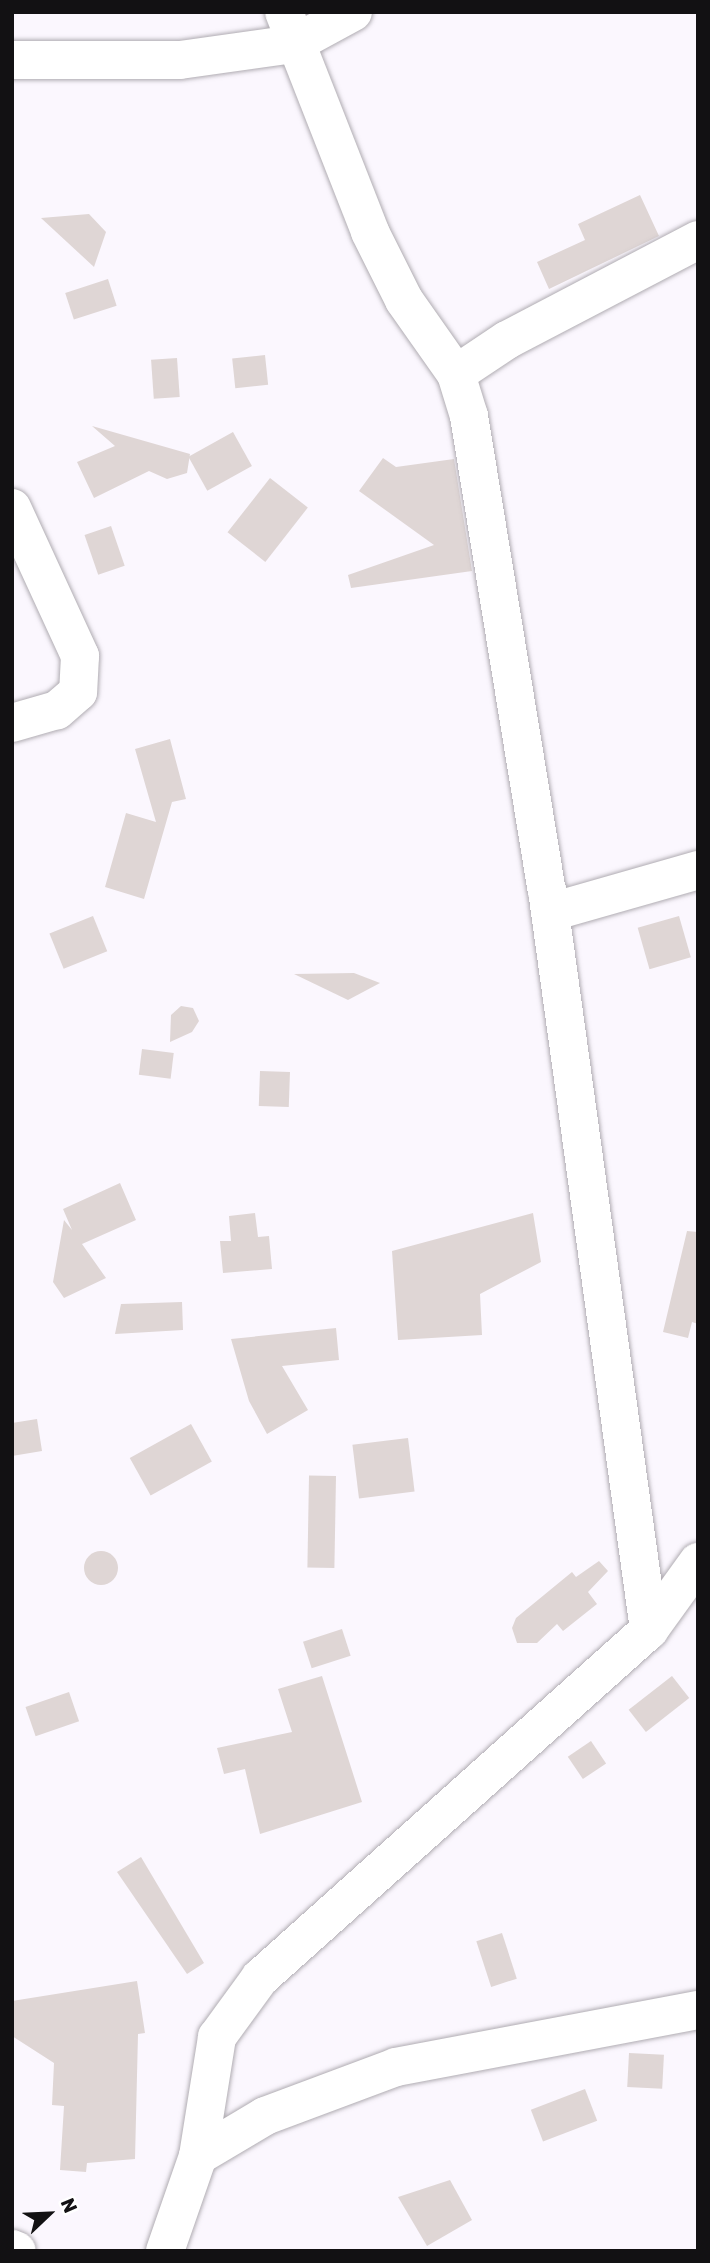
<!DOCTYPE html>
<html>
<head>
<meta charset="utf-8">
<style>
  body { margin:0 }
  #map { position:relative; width:710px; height:2263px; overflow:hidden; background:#fbf7fe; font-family:Rubik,sans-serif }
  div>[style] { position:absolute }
  .building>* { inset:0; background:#dfd6d5; transform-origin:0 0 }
  .round { border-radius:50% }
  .roads { filter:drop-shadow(0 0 2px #b0acb2) drop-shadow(0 0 2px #b0acb2) }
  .minor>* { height:38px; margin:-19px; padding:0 19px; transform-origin:19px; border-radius:19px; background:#fff }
  .tertiary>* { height:38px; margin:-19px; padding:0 19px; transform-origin:19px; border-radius:19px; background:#fff }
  span { translate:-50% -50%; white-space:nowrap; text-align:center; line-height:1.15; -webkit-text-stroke:5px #fff; paint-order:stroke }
  .frame { position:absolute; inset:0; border:14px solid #121113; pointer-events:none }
  .north { position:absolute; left:14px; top:2179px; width:70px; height:70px; -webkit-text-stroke:5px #fff; paint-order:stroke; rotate:67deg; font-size:19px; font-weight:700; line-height:28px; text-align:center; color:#121113 }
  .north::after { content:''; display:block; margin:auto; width:24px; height:32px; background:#121113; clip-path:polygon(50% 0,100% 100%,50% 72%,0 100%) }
</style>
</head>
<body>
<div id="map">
  <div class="building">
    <div style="clip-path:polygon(640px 195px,659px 236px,549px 289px,537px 262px,585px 240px,578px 224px)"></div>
    <div style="clip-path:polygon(89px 214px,106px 232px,94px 267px,41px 218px)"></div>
    <div style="left:108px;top:279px;width:28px;height:45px;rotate:72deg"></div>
    <div style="left:265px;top:355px;width:30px;height:33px;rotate:84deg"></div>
    <div style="left:177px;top:358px;width:39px;height:26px;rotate:86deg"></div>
    <div style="clip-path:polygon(92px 426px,190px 454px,187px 473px,167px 479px,149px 471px,94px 498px,77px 462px,115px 446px)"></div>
    <div style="left:233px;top:432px;width:39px;height:51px;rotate:61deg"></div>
    <div style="clip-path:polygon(383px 458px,396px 467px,454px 459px,472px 571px,351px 588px,348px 575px,434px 545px,359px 491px)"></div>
    <div style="left:270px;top:478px;width:48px;height:69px;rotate:38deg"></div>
    <div style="left:111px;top:526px;width:42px;height:28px;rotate:71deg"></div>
    <div style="clip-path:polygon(170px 739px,186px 799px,172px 802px,144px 899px,105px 887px,126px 813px,156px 822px,135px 749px)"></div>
    <div style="left:93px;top:916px;width:38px;height:47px;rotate:68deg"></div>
    <div style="left:679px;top:916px;width:43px;height:43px;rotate:74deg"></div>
    <div style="clip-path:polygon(354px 973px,380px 983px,348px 1000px,294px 974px)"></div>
    <div style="clip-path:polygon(181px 1006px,193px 1008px,199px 1021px,192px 1032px,170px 1042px,171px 1015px)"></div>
    <div style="left:142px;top:1049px;width:32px;height:26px;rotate:7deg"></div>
    <div style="left:260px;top:1071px;width:30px;height:35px;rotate:2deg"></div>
    <div style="clip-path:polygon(120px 1183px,136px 1220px,82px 1244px,106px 1278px,64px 1298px,53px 1282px,64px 1220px,72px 1230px,63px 1209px)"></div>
    <div style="clip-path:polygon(255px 1213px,258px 1237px,269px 1236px,272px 1269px,223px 1273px,220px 1241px,231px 1241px,229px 1216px)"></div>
    <div style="clip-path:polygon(533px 1213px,541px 1262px,480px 1294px,482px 1335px,398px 1340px,392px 1251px)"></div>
    <div style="clip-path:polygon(687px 1231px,698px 1232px,698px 1324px,692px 1322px,688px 1338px,663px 1332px)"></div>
    <div style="clip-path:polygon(182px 1302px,183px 1330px,115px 1334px,121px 1304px)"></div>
    <div style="clip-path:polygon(336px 1328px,339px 1360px,282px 1366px,308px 1410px,267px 1434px,249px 1401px,231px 1339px)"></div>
    <div style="clip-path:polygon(37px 1419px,42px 1451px,12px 1456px,12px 1423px)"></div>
    <div style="left:191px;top:1424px;width:43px;height:70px;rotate:61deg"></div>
    <div style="left:408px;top:1438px;width:54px;height:56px;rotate:83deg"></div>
    <div style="left:336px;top:1476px;width:92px;height:27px;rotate:91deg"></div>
    <div class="round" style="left:84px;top:1551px;width:34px;height:34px"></div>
    <div style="clip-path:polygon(599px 1561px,608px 1571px,588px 1592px,597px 1604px,563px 1631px,557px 1624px,537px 1643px,517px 1643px,512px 1628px,516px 1618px,572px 1572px,576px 1577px)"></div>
    <div style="left:342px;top:1629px;width:28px;height:41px;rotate:72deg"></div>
    <div style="clip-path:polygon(322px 1676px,362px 1802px,260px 1834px,245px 1769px,224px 1774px,217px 1748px,292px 1732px,278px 1689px)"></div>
    <div style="left:672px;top:1676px;width:28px;height:55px;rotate:52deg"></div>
    <div style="left:69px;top:1692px;width:31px;height:46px;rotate:71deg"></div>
    <div style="left:591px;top:1741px;width:27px;height:28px;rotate:56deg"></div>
    <div style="clip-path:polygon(141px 1857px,204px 1963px,187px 1974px,117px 1872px)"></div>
    <div style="left:502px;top:1933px;width:48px;height:27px;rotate:72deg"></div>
    <div style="clip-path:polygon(137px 1981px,145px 2033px,138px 2034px,135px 2159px,87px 2163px,86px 2172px,60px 2170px,64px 2106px,52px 2105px,54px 2063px,12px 2036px,12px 2001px)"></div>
    <div style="left:629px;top:2053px;width:35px;height:34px;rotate:3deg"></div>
    <div style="left:585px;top:2089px;width:34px;height:58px;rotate:69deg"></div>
    <div style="clip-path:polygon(450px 2180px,472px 2220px,427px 2246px,398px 2197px)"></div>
  </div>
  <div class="roads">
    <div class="minor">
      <div style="left:284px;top:12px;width:236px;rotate:68.6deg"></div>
      <div style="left:370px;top:232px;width:76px;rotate:63.4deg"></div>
      <div style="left:404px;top:300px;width:90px;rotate:54.9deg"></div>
      <div style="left:456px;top:374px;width:44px;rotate:72.8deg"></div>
      <div style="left:469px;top:416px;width:480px;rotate:80.7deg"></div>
      <div style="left:547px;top:890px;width:747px;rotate:82.15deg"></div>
      <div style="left:12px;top:60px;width:168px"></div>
      <div style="left:180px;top:60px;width:115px;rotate:-8deg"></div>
      <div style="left:294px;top:44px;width:67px;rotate:-28.5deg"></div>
      <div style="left:456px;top:374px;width:61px;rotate:-33.7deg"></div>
      <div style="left:507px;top:340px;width:216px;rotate:-27.6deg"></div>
      <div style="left:12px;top:508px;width:163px;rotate:65.3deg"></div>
      <div style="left:80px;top:656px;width:36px;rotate:93deg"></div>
      <div style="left:78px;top:692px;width:28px;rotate:139deg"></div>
      <div style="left:57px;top:710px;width:47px;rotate:163.9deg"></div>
      <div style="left:551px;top:912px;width:153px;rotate:-15.9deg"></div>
      <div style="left:198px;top:2156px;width:78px;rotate:-30.8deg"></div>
      <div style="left:265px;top:2116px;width:140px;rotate:-20.5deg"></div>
      <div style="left:396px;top:2067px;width:307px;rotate:-10.7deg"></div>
      <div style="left:165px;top:2251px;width:101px;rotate:-70.8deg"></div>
      <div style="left:198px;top:2156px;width:121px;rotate:-80.9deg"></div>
      <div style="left:217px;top:2037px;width:73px;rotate:-53.9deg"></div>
      <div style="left:260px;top:1978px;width:522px;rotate:-41.82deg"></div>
      <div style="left:649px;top:1630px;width:84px;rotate:-54.2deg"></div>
    </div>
    <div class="tertiary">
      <div style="left:12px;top:2249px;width:5px;rotate:22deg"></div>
    </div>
  </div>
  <div class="frame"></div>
  <div class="north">N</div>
</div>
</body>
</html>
